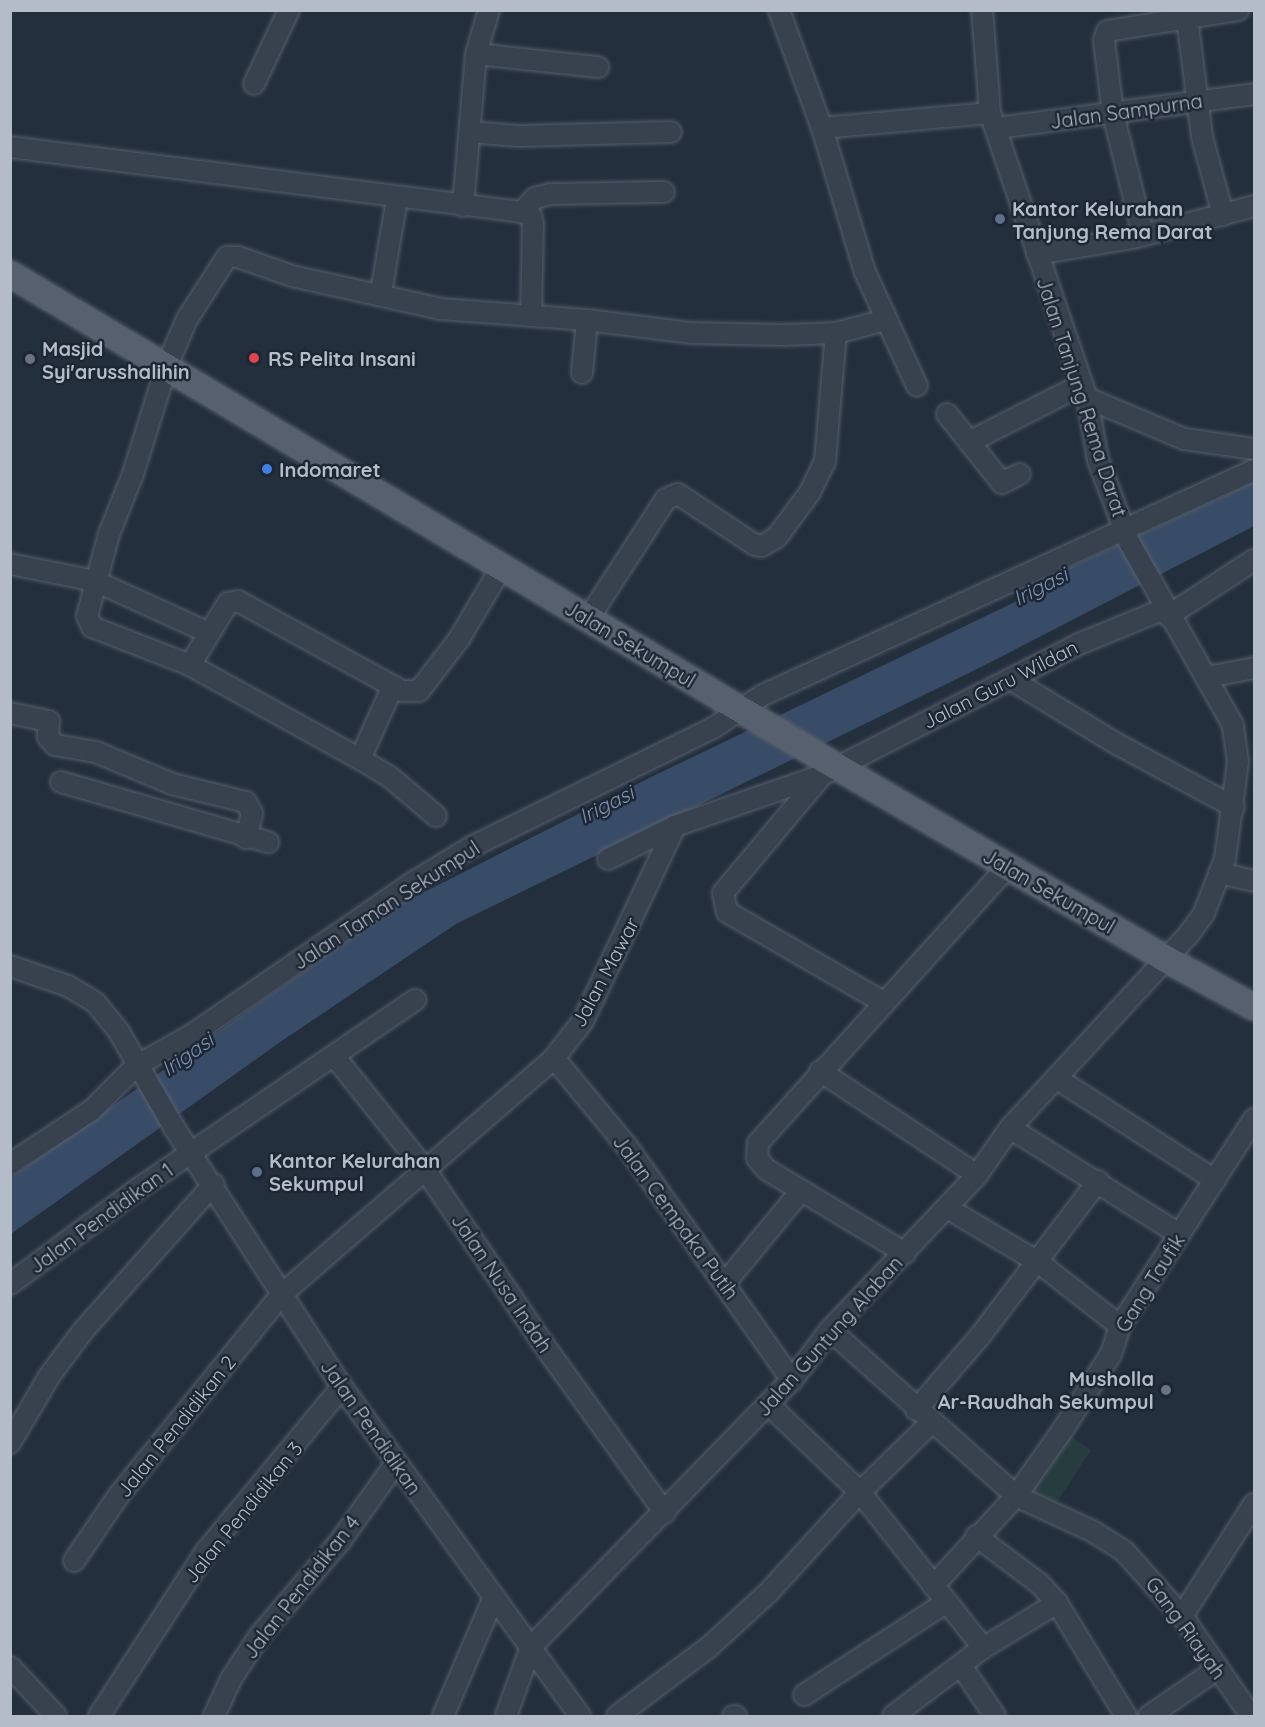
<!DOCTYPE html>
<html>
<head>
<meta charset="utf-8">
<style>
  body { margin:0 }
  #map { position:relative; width:1265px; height:1727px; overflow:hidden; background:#242f3e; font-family:Quicksand,sans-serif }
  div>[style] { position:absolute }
  .green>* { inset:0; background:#263c3f }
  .water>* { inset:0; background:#394c67 }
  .roads { filter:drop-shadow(0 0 2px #565f6c) drop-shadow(0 0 2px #565f6c) }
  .minor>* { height:20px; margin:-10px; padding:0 10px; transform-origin:10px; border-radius:10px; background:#38414e }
  .major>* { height:26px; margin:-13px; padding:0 13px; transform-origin:13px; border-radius:13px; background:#56606e }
  .dots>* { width:16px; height:16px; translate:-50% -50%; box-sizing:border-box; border:3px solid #1d2633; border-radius:50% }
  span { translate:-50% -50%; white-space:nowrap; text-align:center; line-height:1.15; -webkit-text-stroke:5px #1d2633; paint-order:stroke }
  .street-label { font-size:20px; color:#b4bcc9 }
  .poi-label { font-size:20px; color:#b4bcc9; font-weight:700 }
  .left { translate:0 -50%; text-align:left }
  .right { translate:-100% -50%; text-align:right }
  .water-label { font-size:21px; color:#7c92b1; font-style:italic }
  .frame { position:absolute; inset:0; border:12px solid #b4bcc9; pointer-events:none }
</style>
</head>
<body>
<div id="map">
  <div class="green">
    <div style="clip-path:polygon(1066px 1433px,1091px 1450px,1056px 1504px,1035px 1492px,1034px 1485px)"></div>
  </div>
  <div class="water">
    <div style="clip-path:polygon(1254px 482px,1254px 526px,981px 667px,456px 924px,283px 1040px,11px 1234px,10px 1178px,397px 906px,649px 778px,1044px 588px,1066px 569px)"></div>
  </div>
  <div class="roads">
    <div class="minor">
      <div style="left:779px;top:10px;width:126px;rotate:70deg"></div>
      <div style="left:822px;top:128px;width:150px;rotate:73.4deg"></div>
      <div style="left:865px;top:272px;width:125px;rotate:65.5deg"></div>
      <div style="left:1186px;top:10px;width:128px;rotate:82.8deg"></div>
      <div style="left:1202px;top:137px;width:81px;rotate:74.9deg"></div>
      <div style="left:476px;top:54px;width:123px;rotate:6.1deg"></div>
      <div style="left:254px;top:84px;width:82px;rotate:-64.7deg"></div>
      <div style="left:822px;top:128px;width:169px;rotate:-5.1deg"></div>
      <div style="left:997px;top:128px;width:259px;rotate:-7.5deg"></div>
      <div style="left:470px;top:132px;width:48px;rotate:4.8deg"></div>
      <div style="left:518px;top:136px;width:153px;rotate:-1.5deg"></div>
      <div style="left:10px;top:147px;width:516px;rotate:7.24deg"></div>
      <div style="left:522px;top:212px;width:10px;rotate:24deg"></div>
      <div style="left:531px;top:216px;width:8px;rotate:76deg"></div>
      <div style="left:533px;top:224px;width:92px;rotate:91.2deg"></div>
      <div style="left:463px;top:206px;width:153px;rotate:-85.1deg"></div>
      <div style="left:476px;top:54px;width:46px;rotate:-73.5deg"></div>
      <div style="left:522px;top:212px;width:19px;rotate:-47deg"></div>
      <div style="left:535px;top:198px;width:16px;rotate:-15deg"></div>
      <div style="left:550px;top:194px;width:114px;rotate:-1deg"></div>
      <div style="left:1143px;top:234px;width:124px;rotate:-104deg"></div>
      <div style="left:1113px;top:114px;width:74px;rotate:-97deg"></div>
      <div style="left:1104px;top:41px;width:10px;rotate:-73deg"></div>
      <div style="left:1107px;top:31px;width:133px;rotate:-9.1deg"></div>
      <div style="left:1037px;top:254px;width:97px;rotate:-9.5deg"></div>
      <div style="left:1133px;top:238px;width:125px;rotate:-14.8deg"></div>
      <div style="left:381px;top:293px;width:96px;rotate:-80.4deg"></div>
      <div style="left:582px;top:373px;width:53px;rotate:-84.6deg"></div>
      <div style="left:587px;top:320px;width:106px;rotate:7.1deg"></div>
      <div style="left:692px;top:333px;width:91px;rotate:1.3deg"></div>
      <div style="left:783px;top:335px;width:53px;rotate:-2.2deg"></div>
      <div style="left:836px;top:333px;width:52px;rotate:-14.6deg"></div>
      <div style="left:1087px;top:398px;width:105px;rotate:22.9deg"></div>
      <div style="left:1184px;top:439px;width:71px;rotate:8.1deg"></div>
      <div style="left:947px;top:414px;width:88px;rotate:51.4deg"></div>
      <div style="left:1002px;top:483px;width:20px;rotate:-27deg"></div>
      <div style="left:969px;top:442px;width:126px;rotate:-27deg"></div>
      <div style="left:10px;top:564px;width:87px;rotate:11.3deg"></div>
      <div style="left:95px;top:581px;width:123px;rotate:24.5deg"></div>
      <div style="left:1168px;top:616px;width:103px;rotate:-33.1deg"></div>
      <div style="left:588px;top:619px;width:143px;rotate:-57deg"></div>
      <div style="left:666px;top:499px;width:8px;rotate:-23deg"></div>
      <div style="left:673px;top:496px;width:5px;rotate:-22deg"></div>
      <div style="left:678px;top:494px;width:92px;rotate:33.5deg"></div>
      <div style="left:755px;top:545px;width:7px;rotate:8deg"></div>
      <div style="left:762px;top:546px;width:17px;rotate:-31deg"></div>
      <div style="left:777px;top:537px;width:56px;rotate:-53.7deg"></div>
      <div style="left:810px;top:492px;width:34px;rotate:-64deg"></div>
      <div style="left:825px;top:461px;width:128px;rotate:-85.1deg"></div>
      <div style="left:190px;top:665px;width:73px;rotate:-58.5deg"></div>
      <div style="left:228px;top:603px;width:10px;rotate:-11deg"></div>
      <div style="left:238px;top:601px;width:187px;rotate:28.8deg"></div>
      <div style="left:402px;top:691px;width:17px"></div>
      <div style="left:419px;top:691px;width:66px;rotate:-52.4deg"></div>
      <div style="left:459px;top:639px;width:82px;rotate:-59.4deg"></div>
      <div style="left:1207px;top:677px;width:48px;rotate:-10.8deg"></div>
      <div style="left:1010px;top:679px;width:125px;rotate:31.3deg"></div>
      <div style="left:1117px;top:744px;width:133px;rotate:28.3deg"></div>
      <div style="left:10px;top:713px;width:40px;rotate:12deg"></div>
      <div style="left:49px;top:721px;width:16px;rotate:94deg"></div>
      <div style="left:48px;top:737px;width:11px;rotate:49deg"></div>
      <div style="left:55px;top:745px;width:42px;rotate:9.7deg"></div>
      <div style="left:96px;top:752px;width:82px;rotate:22.8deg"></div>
      <div style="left:172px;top:784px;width:76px;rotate:13.7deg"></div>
      <div style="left:246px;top:802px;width:13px;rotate:61deg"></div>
      <div style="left:252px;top:813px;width:26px;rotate:103deg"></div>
      <div style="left:360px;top:759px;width:80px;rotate:-65.7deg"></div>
      <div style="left:61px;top:782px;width:216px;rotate:16.2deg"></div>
      <div style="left:436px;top:816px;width:60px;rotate:-139.7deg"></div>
      <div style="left:390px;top:777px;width:35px;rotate:-149deg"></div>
      <div style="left:360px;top:759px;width:194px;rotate:-151.1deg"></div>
      <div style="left:190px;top:665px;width:105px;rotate:-158.8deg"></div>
      <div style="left:92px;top:627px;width:12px;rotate:-114deg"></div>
      <div style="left:87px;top:616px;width:85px;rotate:-75deg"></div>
      <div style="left:109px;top:534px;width:65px;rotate:-68.2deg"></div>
      <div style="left:133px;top:474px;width:111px;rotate:-72.7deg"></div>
      <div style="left:166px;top:368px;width:53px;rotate:-66.8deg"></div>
      <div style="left:187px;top:319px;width:74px;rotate:-57.2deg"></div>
      <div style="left:227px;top:257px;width:11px"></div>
      <div style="left:238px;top:257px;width:57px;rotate:19.4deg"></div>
      <div style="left:292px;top:276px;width:153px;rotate:12.5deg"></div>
      <div style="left:441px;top:309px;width:146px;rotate:4.3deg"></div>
      <div style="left:608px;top:859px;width:75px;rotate:-26.2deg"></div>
      <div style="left:1219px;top:873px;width:36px;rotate:13deg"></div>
      <div style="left:10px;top:966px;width:61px;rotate:19deg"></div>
      <div style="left:68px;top:986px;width:31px;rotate:31deg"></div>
      <div style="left:95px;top:1002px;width:38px;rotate:51deg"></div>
      <div style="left:119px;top:1032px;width:112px;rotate:60deg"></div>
      <div style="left:175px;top:1129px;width:307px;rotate:57.1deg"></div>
      <div style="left:342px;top:1387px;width:406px;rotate:54.1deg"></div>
      <div style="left:883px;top:1002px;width:180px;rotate:-150deg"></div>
      <div style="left:727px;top:912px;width:19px;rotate:-102deg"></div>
      <div style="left:723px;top:893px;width:154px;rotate:-50deg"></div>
      <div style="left:822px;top:775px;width:288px;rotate:-27deg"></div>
      <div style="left:1079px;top:644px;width:92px;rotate:-22.4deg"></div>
      <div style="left:335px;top:1057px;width:142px;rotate:51.3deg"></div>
      <div style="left:424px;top:1168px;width:217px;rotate:55.9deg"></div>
      <div style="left:546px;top:1348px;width:203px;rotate:54.2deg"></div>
      <div style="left:554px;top:1058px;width:113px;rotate:50.4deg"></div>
      <div style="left:626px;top:1145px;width:288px;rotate:54.8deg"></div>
      <div style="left:820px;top:1071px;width:188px;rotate:33.5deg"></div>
      <div style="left:1056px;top:1078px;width:189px;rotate:32.7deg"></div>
      <div style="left:1010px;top:1128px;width:199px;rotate:32.1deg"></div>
      <div style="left:10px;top:1164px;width:98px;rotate:-33.4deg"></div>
      <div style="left:92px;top:1110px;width:62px;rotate:-45deg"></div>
      <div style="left:136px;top:1066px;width:62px;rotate:-29.1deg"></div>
      <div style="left:190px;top:1036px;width:267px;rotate:-34.6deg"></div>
      <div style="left:410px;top:884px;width:71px;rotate:-31.2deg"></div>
      <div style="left:471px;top:847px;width:270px;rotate:-26.2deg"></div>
      <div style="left:713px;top:728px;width:60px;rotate:-33.4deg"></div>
      <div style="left:763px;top:695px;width:540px;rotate:-24.62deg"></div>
      <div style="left:947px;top:1208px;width:106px;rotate:30.7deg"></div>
      <div style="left:1038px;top:1262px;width:104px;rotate:38deg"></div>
      <div style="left:905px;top:1253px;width:162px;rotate:-148.9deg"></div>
      <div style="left:766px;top:1169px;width:14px;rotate:-129deg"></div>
      <div style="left:757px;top:1158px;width:15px;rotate:-86deg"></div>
      <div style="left:758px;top:1143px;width:372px;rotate:-47.9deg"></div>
      <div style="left:725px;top:1283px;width:118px;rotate:-50.5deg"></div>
      <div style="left:10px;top:1284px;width:152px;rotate:-36.7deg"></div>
      <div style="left:132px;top:1193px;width:343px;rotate:-34.3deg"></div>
      <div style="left:830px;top:1330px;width:249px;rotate:41.7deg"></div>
      <div style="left:1016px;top:1496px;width:84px;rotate:24.7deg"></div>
      <div style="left:1092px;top:1531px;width:38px;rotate:32deg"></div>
      <div style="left:1124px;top:1551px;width:87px;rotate:48.3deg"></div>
      <div style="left:1182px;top:1616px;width:121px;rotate:55.4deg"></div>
      <div style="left:768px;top:1404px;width:127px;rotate:43.7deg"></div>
      <div style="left:860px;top:1492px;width:199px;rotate:51.7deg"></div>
      <div style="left:916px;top:1410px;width:98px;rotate:-49.1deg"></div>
      <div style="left:980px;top:1336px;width:195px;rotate:-52.7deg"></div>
      <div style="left:10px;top:1443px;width:79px;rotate:-59.5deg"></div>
      <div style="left:50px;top:1375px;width:54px;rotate:-53.3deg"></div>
      <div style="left:82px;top:1332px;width:198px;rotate:-48.3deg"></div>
      <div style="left:976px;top:1536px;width:80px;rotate:36.9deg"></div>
      <div style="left:1040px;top:1584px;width:25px;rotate:48deg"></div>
      <div style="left:74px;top:1561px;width:80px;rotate:-55.7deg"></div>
      <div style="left:119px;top:1495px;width:259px;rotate:-51deg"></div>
      <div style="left:282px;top:1294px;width:360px;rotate:-40.9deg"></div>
      <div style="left:554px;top:1058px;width:47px;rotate:-51.9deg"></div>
      <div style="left:583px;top:1021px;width:216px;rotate:-64.7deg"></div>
      <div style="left:675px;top:826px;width:156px;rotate:-19.1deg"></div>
      <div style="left:933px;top:1586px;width:122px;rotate:-47.3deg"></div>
      <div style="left:1016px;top:1496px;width:83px;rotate:-54.8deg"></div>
      <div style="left:1064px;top:1428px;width:88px;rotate:-57.6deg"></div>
      <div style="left:1111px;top:1354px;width:29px;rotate:-72deg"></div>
      <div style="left:1120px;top:1326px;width:247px;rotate:-57.1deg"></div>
      <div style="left:1182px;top:1616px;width:133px;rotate:-57.3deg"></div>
      <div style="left:10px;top:1667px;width:67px;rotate:46.8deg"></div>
      <div style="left:962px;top:1667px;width:59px;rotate:56deg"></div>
      <div style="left:804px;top:1695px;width:168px;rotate:-33.1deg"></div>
      <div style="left:99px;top:1716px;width:198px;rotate:-57deg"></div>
      <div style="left:207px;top:1550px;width:212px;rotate:-50.4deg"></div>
      <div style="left:214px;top:1716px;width:41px;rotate:-65.3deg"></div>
      <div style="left:231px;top:1679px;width:53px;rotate:-56.6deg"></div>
      <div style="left:260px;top:1635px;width:125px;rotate:-49.5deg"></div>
      <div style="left:341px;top:1540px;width:95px;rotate:-54.5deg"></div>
      <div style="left:443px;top:1716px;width:129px;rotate:-66.8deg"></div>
      <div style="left:506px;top:1716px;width:73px;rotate:-70.1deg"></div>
      <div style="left:531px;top:1647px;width:373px;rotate:-45.7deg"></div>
      <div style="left:792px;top:1380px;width:63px;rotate:-52.8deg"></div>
      <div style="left:830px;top:1330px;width:214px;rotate:-46.5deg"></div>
      <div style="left:977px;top:1175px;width:57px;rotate:-54.9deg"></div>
      <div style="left:1010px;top:1128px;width:264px;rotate:-47.3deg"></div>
      <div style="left:1189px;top:934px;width:26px;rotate:-54deg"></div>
      <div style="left:1204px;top:913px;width:58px;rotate:-68.7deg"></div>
      <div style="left:1225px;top:859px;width:98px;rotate:-82.4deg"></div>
      <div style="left:1238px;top:762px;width:37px;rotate:-98deg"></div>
      <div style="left:1233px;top:725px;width:210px;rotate:-119.6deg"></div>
      <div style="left:1129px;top:542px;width:88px;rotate:-110.7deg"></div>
      <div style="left:1098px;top:460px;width:63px;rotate:-100.1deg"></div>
      <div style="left:1087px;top:398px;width:301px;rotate:-108.8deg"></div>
      <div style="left:990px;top:113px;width:103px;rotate:-94.4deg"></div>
      <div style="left:617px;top:1716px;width:115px;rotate:-36.9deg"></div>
      <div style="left:709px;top:1647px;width:80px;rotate:-42.5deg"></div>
      <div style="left:768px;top:1593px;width:137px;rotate:-47.7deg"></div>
      <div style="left:860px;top:1492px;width:99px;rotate:-44.2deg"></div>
      <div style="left:733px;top:1716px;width:3px"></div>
      <div style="left:893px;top:1716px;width:113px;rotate:-37.1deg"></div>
      <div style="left:983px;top:1648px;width:87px;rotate:-31.3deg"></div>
      <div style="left:1057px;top:1603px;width:132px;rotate:58.6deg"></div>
      <div style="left:1149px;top:1716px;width:81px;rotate:-34.5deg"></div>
    </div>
    <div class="major">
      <div style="left:10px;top:274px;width:939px;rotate:30.8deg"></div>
      <div style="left:817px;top:755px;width:402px;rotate:30.3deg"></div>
      <div style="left:1164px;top:958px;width:102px;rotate:28.6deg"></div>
    </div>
  </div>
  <div class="dots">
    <div style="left:1000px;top:219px;background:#5c6f8a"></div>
    <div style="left:254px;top:358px;background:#e0444e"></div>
    <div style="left:30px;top:359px;background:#6b7280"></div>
    <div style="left:267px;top:469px;background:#3f7fe0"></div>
    <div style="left:257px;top:1172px;background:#5c6f8a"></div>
    <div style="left:1166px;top:1390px;background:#6b7280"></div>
  </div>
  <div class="street-label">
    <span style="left:1126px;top:111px;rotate:-8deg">Jalan Sampurna</span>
    <span style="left:1082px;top:397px;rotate:72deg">Jalan Tanjung Rema Darat</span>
    <span style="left:630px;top:644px;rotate:31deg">Jalan Sekumpul</span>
    <span style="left:1000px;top:684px;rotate:-27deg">Jalan Guru Wildan</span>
    <span style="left:1049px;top:891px;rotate:30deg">Jalan Sekumpul</span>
    <span style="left:386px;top:905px;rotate:-33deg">Jalan Taman Sekumpul</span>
    <span style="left:605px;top:972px;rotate:-62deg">Jalan Mawar</span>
    <span style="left:676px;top:1217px;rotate:54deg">Jalan Cempaka Putih</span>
    <span style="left:101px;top:1218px;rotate:-36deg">Jalan Pendidikan 1</span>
    <span style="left:502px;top:1283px;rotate:56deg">Jalan Nusa Indah</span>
    <span style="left:1150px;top:1283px;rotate:-58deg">Gang Taufik</span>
    <span style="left:829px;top:1336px;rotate:-48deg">Jalan Guntung Alaban</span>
    <span style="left:176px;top:1426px;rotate:-51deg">Jalan Pendidikan 2</span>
    <span style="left:371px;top:1427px;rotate:55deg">Jalan Pendidikan</span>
    <span style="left:243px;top:1512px;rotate:-51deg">Jalan Pendidikan 3</span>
    <span style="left:301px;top:1587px;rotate:-52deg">Jalan Pendidikan 4</span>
    <span style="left:1186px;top:1628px;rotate:54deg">Gang Riayah</span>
  </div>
  <div class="poi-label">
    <span class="left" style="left:1012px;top:220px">Kantor Kelurahan<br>Tanjung Rema Darat</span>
    <span class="left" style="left:42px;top:360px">Masjid<br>Syi'arusshalihin</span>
    <span class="left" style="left:268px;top:358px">RS Pelita Insani</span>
    <span class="left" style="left:279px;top:469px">Indomaret</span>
    <span class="left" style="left:269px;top:1172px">Kantor Kelurahan<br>Sekumpul</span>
    <span class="right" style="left:1154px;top:1390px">Musholla<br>Ar-Raudhah Sekumpul</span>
  </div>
  <div class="water-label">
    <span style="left:1040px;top:586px;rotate:-27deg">Irigasi</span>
    <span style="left:606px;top:804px;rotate:-27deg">Irigasi</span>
    <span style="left:187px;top:1054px;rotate:-35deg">Irigasi</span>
  </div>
  <div class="frame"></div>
</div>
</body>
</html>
